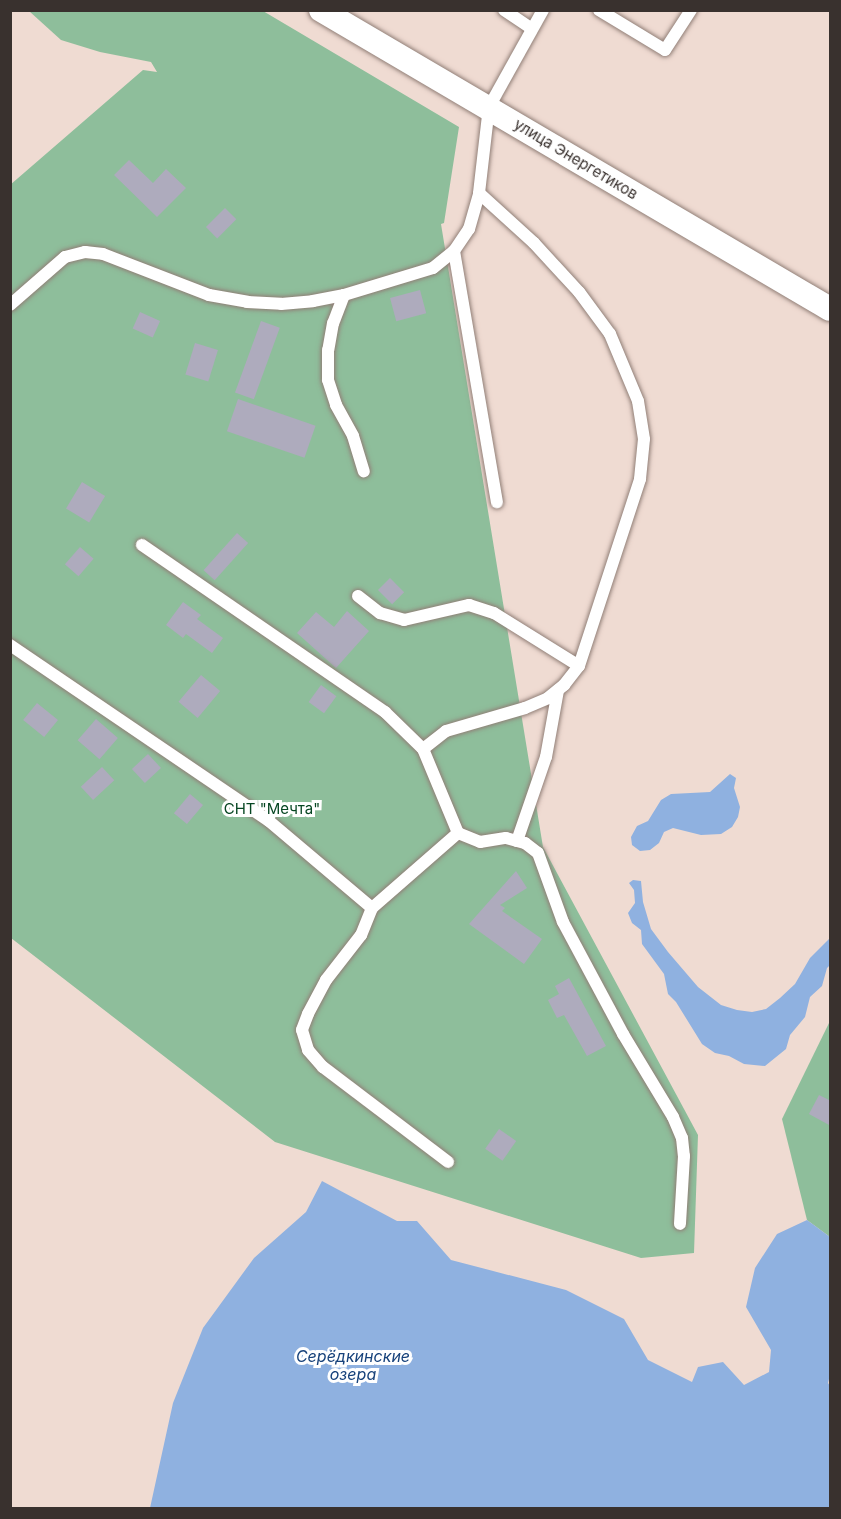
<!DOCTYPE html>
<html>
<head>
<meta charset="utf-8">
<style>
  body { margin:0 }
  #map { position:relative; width:841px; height:1519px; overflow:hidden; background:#efdbd2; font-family:Inter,sans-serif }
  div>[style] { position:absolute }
  .green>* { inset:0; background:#8ebe9b }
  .water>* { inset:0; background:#8fb1e0 }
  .building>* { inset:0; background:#aeabbd; transform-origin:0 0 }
  .roads { filter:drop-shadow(0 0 2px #917f77) drop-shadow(0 0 2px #917f77) }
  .service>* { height:12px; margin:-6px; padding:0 6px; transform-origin:6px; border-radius:6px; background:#fff }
  .minor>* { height:24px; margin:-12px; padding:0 12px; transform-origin:12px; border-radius:12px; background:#fff }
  span { translate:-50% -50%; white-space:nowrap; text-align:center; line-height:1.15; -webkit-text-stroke:6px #fff; paint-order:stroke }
  .street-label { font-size:15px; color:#39312e }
  .park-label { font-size:15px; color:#064622 }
  .water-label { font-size:16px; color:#17427b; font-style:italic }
  .frame { position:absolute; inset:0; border:12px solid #39312e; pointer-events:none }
</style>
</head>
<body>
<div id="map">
  <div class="green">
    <div style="clip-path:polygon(29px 11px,263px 11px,459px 127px,444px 223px,441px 224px,543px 847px,698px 1135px,694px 1253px,641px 1258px,275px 1142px,11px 938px,10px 185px,143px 70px,157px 72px,151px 62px,100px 52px,61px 40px)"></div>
    <div style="clip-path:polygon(830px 1021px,830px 1237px,807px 1220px,782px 1119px)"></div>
  </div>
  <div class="water">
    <div style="clip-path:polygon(730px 774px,736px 778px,734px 788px,740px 807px,738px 817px,732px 827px,721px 834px,701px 835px,673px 828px,664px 832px,659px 843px,650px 850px,640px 851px,632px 845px,631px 837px,637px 826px,648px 821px,661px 800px,671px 794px,710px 792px)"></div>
    <div style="clip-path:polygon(633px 880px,641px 881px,643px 902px,651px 929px,668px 952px,698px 987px,721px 1005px,737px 1010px,752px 1012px,766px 1009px,780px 998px,795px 984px,810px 958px,830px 938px,830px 965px,827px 968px,822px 986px,810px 997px,805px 1017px,790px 1035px,786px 1049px,765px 1066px,744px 1064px,729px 1056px,715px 1053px,702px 1044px,676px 1002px,668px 994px,664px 974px,642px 944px,641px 930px,632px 923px,628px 913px,635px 903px,634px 890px,629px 883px)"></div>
    <div style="clip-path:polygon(322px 1181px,397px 1221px,417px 1221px,451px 1260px,566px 1290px,624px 1319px,648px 1360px,692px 1382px,698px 1367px,723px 1362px,744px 1385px,769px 1372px,771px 1350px,746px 1307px,755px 1268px,777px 1234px,807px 1220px,830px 1237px,830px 1375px,828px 1383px,830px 1386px,830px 1508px,150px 1508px,173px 1403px,203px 1328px,254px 1258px,306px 1212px)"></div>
  </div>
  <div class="building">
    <div style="clip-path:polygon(129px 160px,153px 183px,166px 169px,186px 188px,157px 217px,114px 175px)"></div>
    <div style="left:225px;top:208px;width:16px;height:27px;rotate:45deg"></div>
    <div style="left:420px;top:290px;width:24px;height:31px;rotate:75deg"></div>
    <div style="left:140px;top:312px;width:22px;height:18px;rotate:24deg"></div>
    <div style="left:261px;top:321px;width:20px;height:76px;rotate:20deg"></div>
    <div style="left:195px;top:343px;width:24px;height:33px;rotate:17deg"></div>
    <div style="left:238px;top:399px;width:82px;height:34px;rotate:19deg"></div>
    <div style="left:82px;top:482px;width:27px;height:31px;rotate:31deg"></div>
    <div style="left:237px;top:533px;width:15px;height:50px;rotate:42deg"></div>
    <div style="left:80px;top:547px;width:18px;height:23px;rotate:41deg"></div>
    <div style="left:390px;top:578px;width:20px;height:17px;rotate:45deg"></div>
    <div style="clip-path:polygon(183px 602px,201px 615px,197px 619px,223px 638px,212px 653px,186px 634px,183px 638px,166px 625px)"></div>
    <div style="clip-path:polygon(347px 611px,369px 631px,336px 668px,297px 633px,316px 612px,334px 627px)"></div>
    <div style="left:201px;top:675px;width:25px;height:35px;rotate:40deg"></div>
    <div style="left:321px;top:685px;width:19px;height:21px;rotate:36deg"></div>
    <div style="left:37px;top:703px;width:27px;height:22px;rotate:39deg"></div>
    <div style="left:96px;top:719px;width:29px;height:28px;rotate:41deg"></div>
    <div style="left:148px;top:754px;width:19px;height:22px;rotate:47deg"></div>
    <div style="left:102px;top:767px;width:18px;height:29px;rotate:47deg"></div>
    <div style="left:190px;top:794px;width:17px;height:25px;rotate:40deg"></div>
    <div style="clip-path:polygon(516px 871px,527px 888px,500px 905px,505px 908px,502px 911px,542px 939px,524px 964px,469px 924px)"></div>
    <div style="clip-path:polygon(569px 978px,606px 1046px,587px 1056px,564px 1015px,557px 1018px,548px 1000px,559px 994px,555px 986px)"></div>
    <div style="clip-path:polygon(819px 1095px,831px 1101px,831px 1126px,809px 1114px)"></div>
    <div style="left:499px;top:1129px;width:21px;height:24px;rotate:35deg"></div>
  </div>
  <div class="roads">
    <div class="service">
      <div style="left:504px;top:10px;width:32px;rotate:34deg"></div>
      <div style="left:599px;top:10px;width:77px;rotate:31.2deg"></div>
      <div style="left:665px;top:50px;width:48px;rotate:-57deg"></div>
      <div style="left:454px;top:251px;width:255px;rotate:80.3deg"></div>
      <div style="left:344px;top:295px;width:30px;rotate:111deg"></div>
      <div style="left:333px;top:323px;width:27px;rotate:100deg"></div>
      <div style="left:328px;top:350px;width:30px;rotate:90deg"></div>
      <div style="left:328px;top:380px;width:26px;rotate:72deg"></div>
      <div style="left:336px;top:405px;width:35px;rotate:61deg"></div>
      <div style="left:353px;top:436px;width:37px;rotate:73deg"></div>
      <div style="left:10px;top:305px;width:73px;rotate:-41.1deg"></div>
      <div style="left:65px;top:257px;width:21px;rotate:-14deg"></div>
      <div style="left:85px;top:252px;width:18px;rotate:6deg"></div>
      <div style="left:103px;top:254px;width:114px;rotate:21.1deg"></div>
      <div style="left:209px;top:295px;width:39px;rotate:10deg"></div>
      <div style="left:247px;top:302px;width:34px;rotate:3deg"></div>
      <div style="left:281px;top:304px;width:32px;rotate:-5deg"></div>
      <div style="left:313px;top:301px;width:32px;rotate:-11deg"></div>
      <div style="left:344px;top:295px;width:93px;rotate:-16.9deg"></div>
      <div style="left:433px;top:268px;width:27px;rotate:-39deg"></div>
      <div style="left:454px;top:251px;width:27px;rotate:-56deg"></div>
      <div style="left:469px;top:229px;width:37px;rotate:-74deg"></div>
      <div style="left:479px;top:193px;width:87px;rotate:-83.4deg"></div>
      <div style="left:489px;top:107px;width:111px;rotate:-60.9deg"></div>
      <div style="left:358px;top:596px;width:28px;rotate:38deg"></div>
      <div style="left:380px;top:613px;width:25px;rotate:16deg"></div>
      <div style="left:404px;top:620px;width:67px;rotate:-13deg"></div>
      <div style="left:469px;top:605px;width:26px;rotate:18deg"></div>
      <div style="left:494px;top:613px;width:100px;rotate:31.9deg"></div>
      <div style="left:10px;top:645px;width:313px;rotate:34.2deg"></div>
      <div style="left:269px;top:821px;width:135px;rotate:40.2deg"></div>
      <div style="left:372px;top:908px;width:114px;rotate:-41.1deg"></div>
      <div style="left:458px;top:833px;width:91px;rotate:-112.6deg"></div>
      <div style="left:423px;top:749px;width:53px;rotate:-135.8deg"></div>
      <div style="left:385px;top:712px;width:295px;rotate:-145.5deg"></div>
      <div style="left:423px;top:749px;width:29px;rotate:-38deg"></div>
      <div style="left:446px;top:731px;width:82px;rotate:-16.2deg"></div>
      <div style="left:525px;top:708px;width:25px;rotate:-23deg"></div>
      <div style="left:548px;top:698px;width:21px;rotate:-39deg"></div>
      <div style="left:564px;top:685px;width:24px;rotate:-52deg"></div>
      <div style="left:579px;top:666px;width:197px;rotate:-71.9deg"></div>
      <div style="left:640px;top:479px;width:40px;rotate:-84.3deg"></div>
      <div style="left:644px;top:439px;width:38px;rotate:-99deg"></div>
      <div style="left:638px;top:401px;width:73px;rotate:-112.7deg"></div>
      <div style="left:610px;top:334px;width:52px;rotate:-126.4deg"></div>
      <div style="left:579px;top:292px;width:67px;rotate:-132.6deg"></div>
      <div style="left:534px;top:243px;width:74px;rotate:-137.7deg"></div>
      <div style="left:458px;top:833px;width:24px;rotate:22deg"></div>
      <div style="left:480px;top:842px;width:26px;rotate:-9deg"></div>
      <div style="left:506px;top:838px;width:20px;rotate:15deg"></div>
      <div style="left:525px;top:843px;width:16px;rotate:38deg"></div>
      <div style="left:538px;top:853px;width:73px;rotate:70.1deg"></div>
      <div style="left:563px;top:922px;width:127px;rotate:61.8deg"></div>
      <div style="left:623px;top:1034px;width:97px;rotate:58.9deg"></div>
      <div style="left:673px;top:1117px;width:23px;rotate:67deg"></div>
      <div style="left:682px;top:1138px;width:18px;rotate:84deg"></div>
      <div style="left:684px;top:1156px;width:68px;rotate:93.4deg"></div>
      <div style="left:517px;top:841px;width:89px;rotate:-71deg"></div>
      <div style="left:546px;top:757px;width:68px;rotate:-79.8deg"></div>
      <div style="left:372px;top:908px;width:29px;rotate:112deg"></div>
      <div style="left:361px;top:935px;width:57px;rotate:127.9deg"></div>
      <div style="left:326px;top:980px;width:38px;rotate:118deg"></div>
      <div style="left:308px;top:1014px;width:17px;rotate:111deg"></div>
      <div style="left:302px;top:1030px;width:21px;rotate:73deg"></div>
      <div style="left:308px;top:1050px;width:23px;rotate:49deg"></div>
      <div style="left:323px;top:1067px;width:157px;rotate:37.2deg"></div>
    </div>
    <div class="minor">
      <div style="left:321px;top:10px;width:590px;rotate:30.43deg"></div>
    </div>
  </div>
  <div class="street-label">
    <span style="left:576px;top:159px;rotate:31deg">улица Энергетиков</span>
  </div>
  <div class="park-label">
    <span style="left:272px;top:809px">СНТ "Мечта"</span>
  </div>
  <div class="water-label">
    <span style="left:353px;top:1365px">Серёдкинские<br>озера</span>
  </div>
  <div class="frame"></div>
</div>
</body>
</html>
